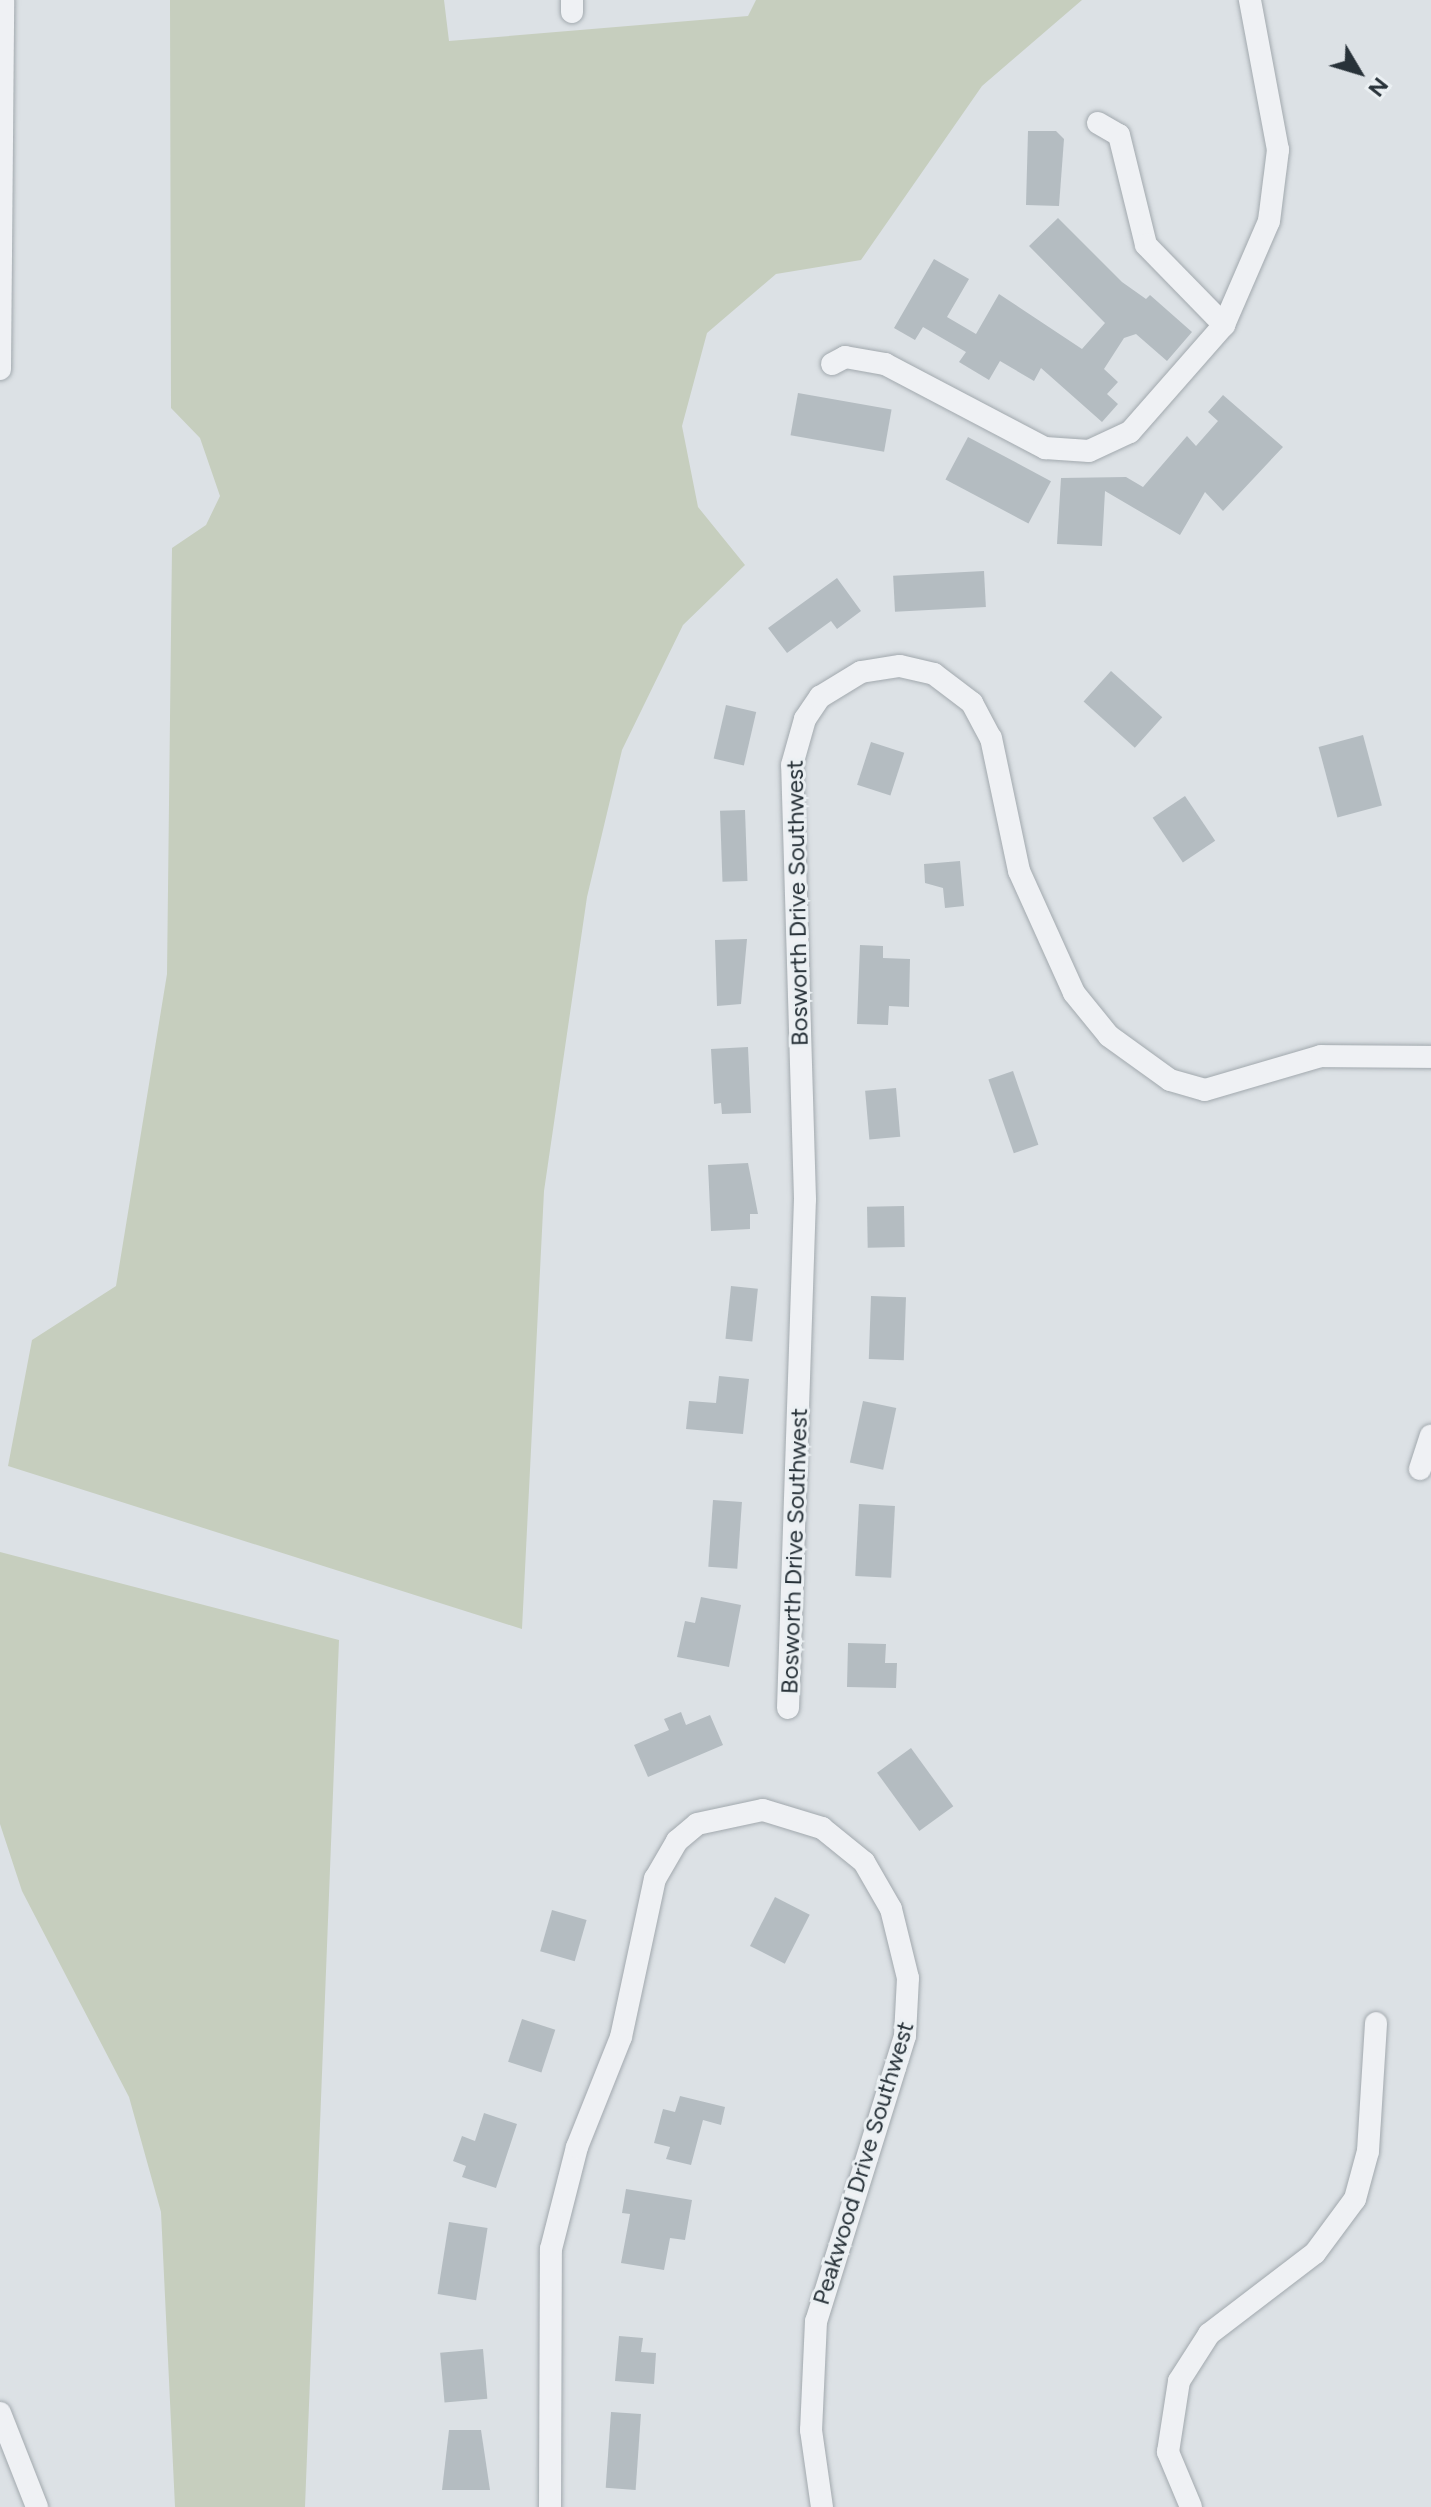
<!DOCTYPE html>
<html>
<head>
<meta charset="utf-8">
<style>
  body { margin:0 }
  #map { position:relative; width:1431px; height:2507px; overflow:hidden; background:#dce1e5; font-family:Figtree,sans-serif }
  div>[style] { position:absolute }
  .green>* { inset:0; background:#c6cebe }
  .building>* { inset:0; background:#b4bcc1; transform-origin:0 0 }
  .roads { filter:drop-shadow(0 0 2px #a2a9ae) drop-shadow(0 0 2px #a2a9ae) }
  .street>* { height:22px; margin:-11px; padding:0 11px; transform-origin:11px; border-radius:11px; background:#eff1f4 }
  span { translate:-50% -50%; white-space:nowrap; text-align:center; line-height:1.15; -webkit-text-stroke:6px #ebf0f3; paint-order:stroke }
  .street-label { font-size:24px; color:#283239 }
  .north { position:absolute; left:1319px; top:32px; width:80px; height:80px; -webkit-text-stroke:6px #ebf0f3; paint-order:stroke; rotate:128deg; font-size:22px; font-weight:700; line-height:32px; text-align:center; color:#283239 }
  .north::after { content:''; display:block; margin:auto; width:28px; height:36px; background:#283239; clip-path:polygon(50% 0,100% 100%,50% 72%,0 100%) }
</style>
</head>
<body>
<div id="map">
  <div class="green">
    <div style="clip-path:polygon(170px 0,444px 0,449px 41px,748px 16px,756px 0,1082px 0,982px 86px,861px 260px,776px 274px,707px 333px,682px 426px,698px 507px,745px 565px,683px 625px,622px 750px,587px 897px,544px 1191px,522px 1629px,8px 1466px,32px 1340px,116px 1286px,167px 974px,172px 548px,206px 525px,220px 496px,200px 438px,171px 408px)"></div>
    <div style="clip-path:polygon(0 1552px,339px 1640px,305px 2507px,175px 2507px,161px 2212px,129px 2097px,22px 1891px,0 1824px)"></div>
  </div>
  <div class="building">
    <div style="clip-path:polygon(1028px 131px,1056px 131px,1064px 139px,1059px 206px,1026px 205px)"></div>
    <div style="clip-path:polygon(1058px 218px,1122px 282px,1146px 299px,1150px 295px,1192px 332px,1167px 361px,1136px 334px,1124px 338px,1104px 369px,1118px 382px,1107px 394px,1118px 404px,1102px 422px,1041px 368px,1034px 381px,1000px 361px,989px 380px,959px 362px,966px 352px,923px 327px,915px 340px,894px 328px,934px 259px,969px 279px,947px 317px,976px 334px,999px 294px,1082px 349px,1105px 323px,1029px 246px)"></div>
    <div style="left:798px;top:393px;width:95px;height:43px;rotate:10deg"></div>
    <div style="clip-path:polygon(1223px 395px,1283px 447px,1223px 511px,1205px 492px,1180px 535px,1105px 491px,1102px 546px,1057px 544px,1061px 478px,1126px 477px,1143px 487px,1187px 436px,1196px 446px,1218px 421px,1208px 412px)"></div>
    <div style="left:968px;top:437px;width:94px;height:48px;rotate:28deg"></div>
    <div style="left:984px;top:571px;width:36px;height:91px;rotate:87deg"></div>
    <div style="clip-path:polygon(837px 578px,861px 611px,837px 629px,831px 621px,787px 653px,768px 628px)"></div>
    <div style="left:1111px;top:671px;width:69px;height:41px;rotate:42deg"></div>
    <div style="left:726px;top:705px;width:31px;height:55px;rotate:13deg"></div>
    <div style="left:1363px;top:735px;width:73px;height:46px;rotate:75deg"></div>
    <div style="left:871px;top:742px;width:35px;height:45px;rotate:18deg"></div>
    <div style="left:1185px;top:796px;width:54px;height:39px;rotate:56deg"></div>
    <div style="left:745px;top:810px;width:71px;height:25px;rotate:88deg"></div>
    <div style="clip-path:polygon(960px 861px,964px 906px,945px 908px,943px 888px,925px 883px,924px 864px)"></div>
    <div style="clip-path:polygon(747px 939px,741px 1004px,717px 1006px,715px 940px)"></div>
    <div style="clip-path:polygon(860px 945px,883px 946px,883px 958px,910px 959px,909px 1007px,889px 1006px,888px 1025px,857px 1024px)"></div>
    <div style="clip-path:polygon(748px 1047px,751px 1113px,722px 1114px,721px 1103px,714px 1104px,711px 1049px)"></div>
    <div style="left:1013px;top:1071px;width:78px;height:26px;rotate:71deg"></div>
    <div style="left:896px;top:1088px;width:49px;height:31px;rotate:85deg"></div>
    <div style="clip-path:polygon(748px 1163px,758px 1214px,750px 1214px,750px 1229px,711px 1231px,708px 1165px)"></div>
    <div style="left:904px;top:1206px;width:41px;height:37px;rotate:89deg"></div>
    <div style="left:731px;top:1286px;width:27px;height:53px;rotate:6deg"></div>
    <div style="left:871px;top:1296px;width:35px;height:63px;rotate:2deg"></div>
    <div style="clip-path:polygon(719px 1376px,749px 1379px,743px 1434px,686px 1429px,689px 1401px,716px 1403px)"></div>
    <div style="left:863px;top:1401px;width:34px;height:63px;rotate:12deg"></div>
    <div style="left:713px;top:1500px;width:29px;height:67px;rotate:4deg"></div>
    <div style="left:859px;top:1504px;width:36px;height:72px;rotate:3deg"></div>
    <div style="clip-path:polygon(701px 1597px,741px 1605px,729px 1667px,677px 1657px,685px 1621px,695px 1623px)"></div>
    <div style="clip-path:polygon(848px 1643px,886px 1644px,885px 1663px,897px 1663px,896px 1688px,847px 1687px)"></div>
    <div style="clip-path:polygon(681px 1712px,686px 1725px,710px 1715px,723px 1745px,648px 1777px,634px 1745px,669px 1730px,664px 1719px)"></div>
    <div style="left:911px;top:1748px;width:72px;height:42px;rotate:54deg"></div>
    <div style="left:775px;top:1897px;width:39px;height:55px;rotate:27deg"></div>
    <div style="left:552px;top:1910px;width:36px;height:43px;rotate:16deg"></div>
    <div style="left:522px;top:2019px;width:35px;height:45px;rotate:18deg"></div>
    <div style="clip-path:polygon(680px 2096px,725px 2107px,721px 2125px,703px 2120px,691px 2165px,666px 2159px,670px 2147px,654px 2143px,663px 2109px,675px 2112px)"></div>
    <div style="clip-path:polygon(484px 2113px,517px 2124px,496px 2188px,462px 2177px,466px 2166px,453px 2161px,462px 2136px,475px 2141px)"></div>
    <div style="clip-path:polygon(626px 2189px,692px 2200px,685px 2240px,670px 2238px,664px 2270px,621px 2263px,630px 2214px,622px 2213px)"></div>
    <div style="left:449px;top:2222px;width:39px;height:73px;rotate:9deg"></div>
    <div style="clip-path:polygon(619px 2336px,643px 2338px,641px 2352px,656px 2353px,654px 2384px,615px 2381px)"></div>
    <div style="left:483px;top:2349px;width:50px;height:43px;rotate:85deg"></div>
    <div style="left:611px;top:2412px;width:30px;height:76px;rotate:4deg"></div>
    <div style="clip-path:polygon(449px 2430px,481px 2430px,490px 2490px,442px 2490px)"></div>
  </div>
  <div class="roads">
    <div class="street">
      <div style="left:572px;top:0;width:12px;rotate:90deg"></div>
      <div style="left:1098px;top:123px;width:24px;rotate:30deg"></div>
      <div style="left:1119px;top:135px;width:113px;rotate:76.2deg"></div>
      <div style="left:1146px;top:245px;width:112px;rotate:45.7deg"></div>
      <div style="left:832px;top:364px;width:15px;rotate:-28deg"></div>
      <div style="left:845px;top:357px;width:41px;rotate:9.9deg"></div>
      <div style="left:885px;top:364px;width:181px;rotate:27.7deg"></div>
      <div style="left:1045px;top:448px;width:44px;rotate:3.9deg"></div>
      <div style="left:1089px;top:451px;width:45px;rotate:-24.9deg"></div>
      <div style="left:1130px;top:432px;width:142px;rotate:-48.7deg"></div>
      <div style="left:1224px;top:325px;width:113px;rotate:-66.6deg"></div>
      <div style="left:1269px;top:221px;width:72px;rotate:-82.8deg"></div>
      <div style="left:1278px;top:150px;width:153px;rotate:-100.6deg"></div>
      <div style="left:0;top:369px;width:369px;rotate:-89.5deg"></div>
      <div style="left:1420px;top:1469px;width:35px;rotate:-72deg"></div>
      <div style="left:788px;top:1708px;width:509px;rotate:-88.09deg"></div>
      <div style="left:805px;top:1199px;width:434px;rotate:-91.7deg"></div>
      <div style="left:792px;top:765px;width:48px;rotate:-74.2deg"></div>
      <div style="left:805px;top:719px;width:27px;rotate:-56deg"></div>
      <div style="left:820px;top:697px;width:48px;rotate:-31.4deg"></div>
      <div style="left:861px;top:672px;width:39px;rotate:-9deg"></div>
      <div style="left:900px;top:666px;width:35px;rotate:13deg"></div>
      <div style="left:934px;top:674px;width:48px;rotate:37.3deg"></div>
      <div style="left:972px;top:703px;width:40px;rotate:62deg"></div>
      <div style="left:991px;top:738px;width:136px;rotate:78.1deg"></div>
      <div style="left:1019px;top:871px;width:134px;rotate:65.7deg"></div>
      <div style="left:1074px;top:993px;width:55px;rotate:50.9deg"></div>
      <div style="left:1109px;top:1036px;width:75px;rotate:35.8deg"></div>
      <div style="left:1170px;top:1080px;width:36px;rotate:16deg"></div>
      <div style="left:1205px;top:1090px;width:121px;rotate:-16.3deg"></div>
      <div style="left:1321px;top:1056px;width:110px;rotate:0.5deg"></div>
      <div style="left:0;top:2413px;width:101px;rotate:68.5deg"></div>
      <div style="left:550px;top:2507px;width:258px;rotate:-89.8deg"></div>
      <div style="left:551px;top:2249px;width:105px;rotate:-75.7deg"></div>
      <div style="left:577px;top:2147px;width:118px;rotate:-68.2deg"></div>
      <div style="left:621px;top:2037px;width:162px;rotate:-77.9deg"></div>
      <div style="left:655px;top:1879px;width:44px;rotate:-59.9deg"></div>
      <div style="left:677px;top:1841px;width:26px;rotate:-40deg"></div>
      <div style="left:697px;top:1824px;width:67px;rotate:-12deg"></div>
      <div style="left:763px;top:1810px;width:62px;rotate:17deg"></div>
      <div style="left:822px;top:1828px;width:54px;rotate:39deg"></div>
      <div style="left:864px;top:1862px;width:54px;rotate:60.1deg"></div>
      <div style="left:891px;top:1909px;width:71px;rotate:76.2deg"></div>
      <div style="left:908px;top:1978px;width:58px;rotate:93deg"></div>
      <div style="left:905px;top:2036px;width:299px;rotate:107.3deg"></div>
      <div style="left:816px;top:2321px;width:109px;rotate:92.6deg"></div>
      <div style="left:811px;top:2430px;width:78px;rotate:81.9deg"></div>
      <div style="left:1191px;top:2507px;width:60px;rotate:-112.7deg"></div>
      <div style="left:1168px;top:2452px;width:72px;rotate:-81.2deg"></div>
      <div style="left:1179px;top:2381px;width:56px;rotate:-57.4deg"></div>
      <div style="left:1209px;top:2334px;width:133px;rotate:-37.4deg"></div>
      <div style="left:1315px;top:2253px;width:67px;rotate:-53.5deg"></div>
      <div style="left:1355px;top:2199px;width:50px;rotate:-74.8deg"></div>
      <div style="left:1368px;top:2151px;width:128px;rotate:-86.4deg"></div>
    </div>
  </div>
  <div class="street-label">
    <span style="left:797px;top:903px;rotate:-91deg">Bosworth Drive Southwest</span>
    <span style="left:794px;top:1551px;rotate:-88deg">Bosworth Drive Southwest</span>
    <span style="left:863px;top:2163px;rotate:-73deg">Peakwood Drive Southwest</span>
  </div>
  <div class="north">N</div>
</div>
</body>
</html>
